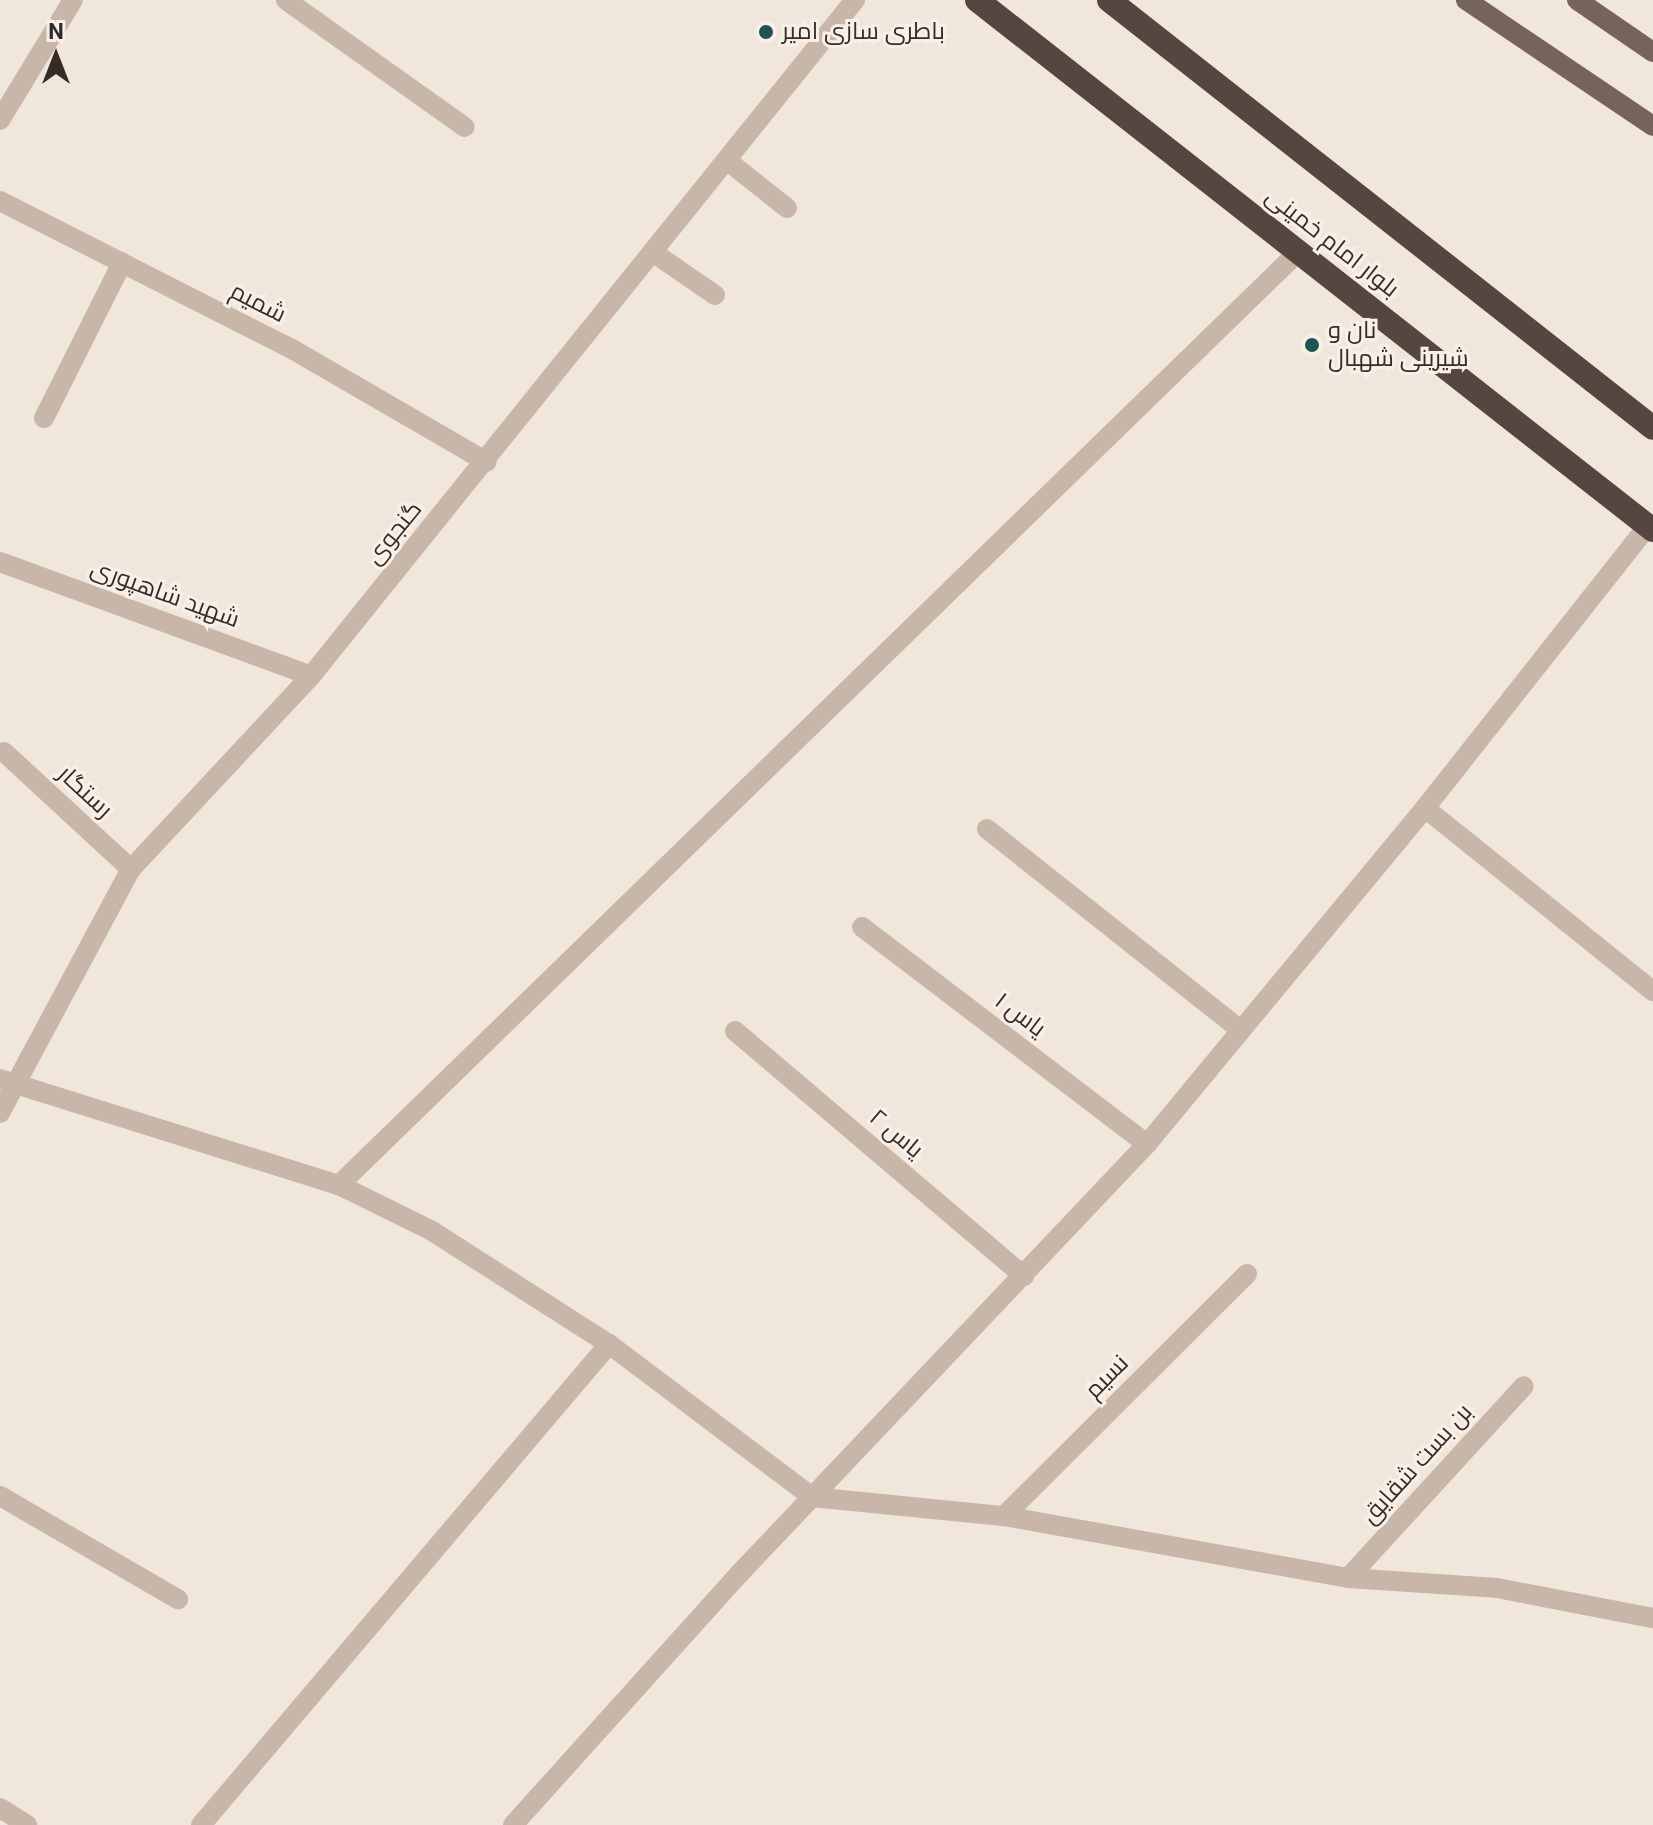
<!DOCTYPE html>
<html>
<head>
<meta charset="utf-8">
<style>
  body { margin:0 }
  #map { position:relative; width:1653px; height:1825px; overflow:hidden; background:#f1e6dc; font-family:Roboto,Cairo,sans-serif }
  div>[style] { position:absolute }
  .minor>* { height:20px; margin:-10px; padding:0 10px; transform-origin:10px; border-radius:10px; background:#c8b6a8 }
  .major>* { height:20px; margin:-10px; padding:0 10px; transform-origin:10px; border-radius:10px; background:#76635a }
  .highway>* { height:24px; margin:-12px; padding:0 12px; transform-origin:12px; border-radius:12px; background:#564640 }
  .dots>* { width:22px; height:22px; translate:-50% -50%; box-sizing:border-box; border:4px solid #f8f0e8; border-radius:50% }
  span { translate:-50% -50%; white-space:nowrap; text-align:center; line-height:1.15; -webkit-text-stroke:6px #f8f0e8; paint-order:stroke }
  .poi-label { font-size:24px; color:#352c28 }
  .left { translate:0 -50%; text-align:left }
  .street-label { font-size:24px; color:#352c28 }
  .north { position:absolute; left:16px; top:16px; width:80px; height:80px; -webkit-text-stroke:6px #f8f0e8; paint-order:stroke; rotate:0deg; font-size:22px; font-weight:700; line-height:32px; text-align:center; color:#352c28 }
  .north::after { content:''; display:block; margin:auto; width:28px; height:36px; background:#352c28; clip-path:polygon(50% 0,100% 100%,50% 72%,0 100%) }
</style>
</head>
<body>
<div id="map">
  <div class="minor">
    <div style="left:286px;top:0;width:219px;rotate:35.4deg"></div>
    <div style="left:0;top:120px;width:140px;rotate:-58.7deg"></div>
    <div style="left:729px;top:162px;width:74px;rotate:38.4deg"></div>
    <div style="left:0;top:201px;width:327px;rotate:26.9deg"></div>
    <div style="left:292px;top:349px;width:225px;rotate:30.1deg"></div>
    <div style="left:654px;top:253px;width:74px;rotate:34.5deg"></div>
    <div style="left:44px;top:418px;width:174px;rotate:-63.3deg"></div>
    <div style="left:0;top:562px;width:331px;rotate:20.1deg"></div>
    <div style="left:4px;top:752px;width:173px;rotate:42.7deg"></div>
    <div style="left:1425px;top:808px;width:292px;rotate:38.8deg"></div>
    <div style="left:987px;top:829px;width:324px;rotate:38.4deg"></div>
    <div style="left:862px;top:927px;width:358px;rotate:37.3deg"></div>
    <div style="left:735px;top:1031px;width:379px;rotate:40.3deg"></div>
    <div style="left:0;top:1079px;width:355px;rotate:17.4deg"></div>
    <div style="left:339px;top:1185px;width:104px;rotate:26.3deg"></div>
    <div style="left:432px;top:1231px;width:210px;rotate:32.6deg"></div>
    <div style="left:609px;top:1344px;width:254px;rotate:37deg"></div>
    <div style="left:812px;top:1497px;width:193px;rotate:5.7deg"></div>
    <div style="left:1004px;top:1516px;width:350px;rotate:10.2deg"></div>
    <div style="left:1348px;top:1578px;width:149px;rotate:3.8deg"></div>
    <div style="left:1497px;top:1588px;width:159px;rotate:10.9deg"></div>
    <div style="left:0;top:1113px;width:277px;rotate:-61.8deg"></div>
    <div style="left:131px;top:869px;width:264px;rotate:-47deg"></div>
    <div style="left:311px;top:676px;width:868px;rotate:-51.18deg"></div>
    <div style="left:339px;top:1185px;width:1338px;rotate:-44.21deg"></div>
    <div style="left:0;top:1496px;width:206px;rotate:30.1deg"></div>
    <div style="left:1004px;top:1516px;width:343px;rotate:-44.9deg"></div>
    <div style="left:1348px;top:1578px;width:260px;rotate:-47.5deg"></div>
    <div style="left:0;top:1808px;width:32px;rotate:32deg"></div>
    <div style="left:201px;top:1825px;width:631px;rotate:-49.69deg"></div>
    <div style="left:513px;top:1825px;width:339px;rotate:-48deg"></div>
    <div style="left:740px;top:1573px;width:591px;rotate:-46.51deg"></div>
    <div style="left:1147px;top:1144px;width:436px;rotate:-50.4deg"></div>
    <div style="left:1425px;top:808px;width:360px;rotate:-51.7deg"></div>
  </div>
  <div class="major">
    <div style="left:1466px;top:0;width:225px;rotate:34deg"></div>
    <div style="left:1577px;top:0;width:92px;rotate:34.4deg"></div>
  </div>
  <div class="highway">
    <div style="left:977px;top:0;width:859px;rotate:38.1deg"></div>
    <div style="left:1109px;top:0;width:692px;rotate:38.19deg"></div>
  </div>
  <div class="dots">
    <div style="left:766px;top:32px;background:#205355"></div>
    <div style="left:1312px;top:345px;background:#205355"></div>
  </div>
  <div class="poi-label">
    <span class="left" style="left:782px;top:32px">باطری سازی امیر</span>
    <span class="left" style="left:1328px;top:345px">نان و<br>شیرینی شهبال</span>
  </div>
  <div class="street-label">
    <span style="left:1332px;top:243px;rotate:38deg">بلوار امام خمینی</span>
    <span style="left:258px;top:303px;rotate:27deg">شمیم</span>
    <span style="left:394px;top:533px;rotate:-51deg">گنجوی</span>
    <span style="left:165px;top:594px;rotate:20deg">شهید شاهپوری</span>
    <span style="left:85px;top:792px;rotate:43deg">رستگار</span>
    <span style="left:1020px;top:1015px;rotate:37deg">یاس ۱</span>
    <span style="left:896px;top:1134px;rotate:40deg">یاس ۲</span>
    <span style="left:1107px;top:1377px;rotate:-45deg">نسیم</span>
    <span style="left:1417px;top:1464px;rotate:-48deg">بن بست شقایق</span>
  </div>
  <div class="north">N</div>
</div>
</body>
</html>
